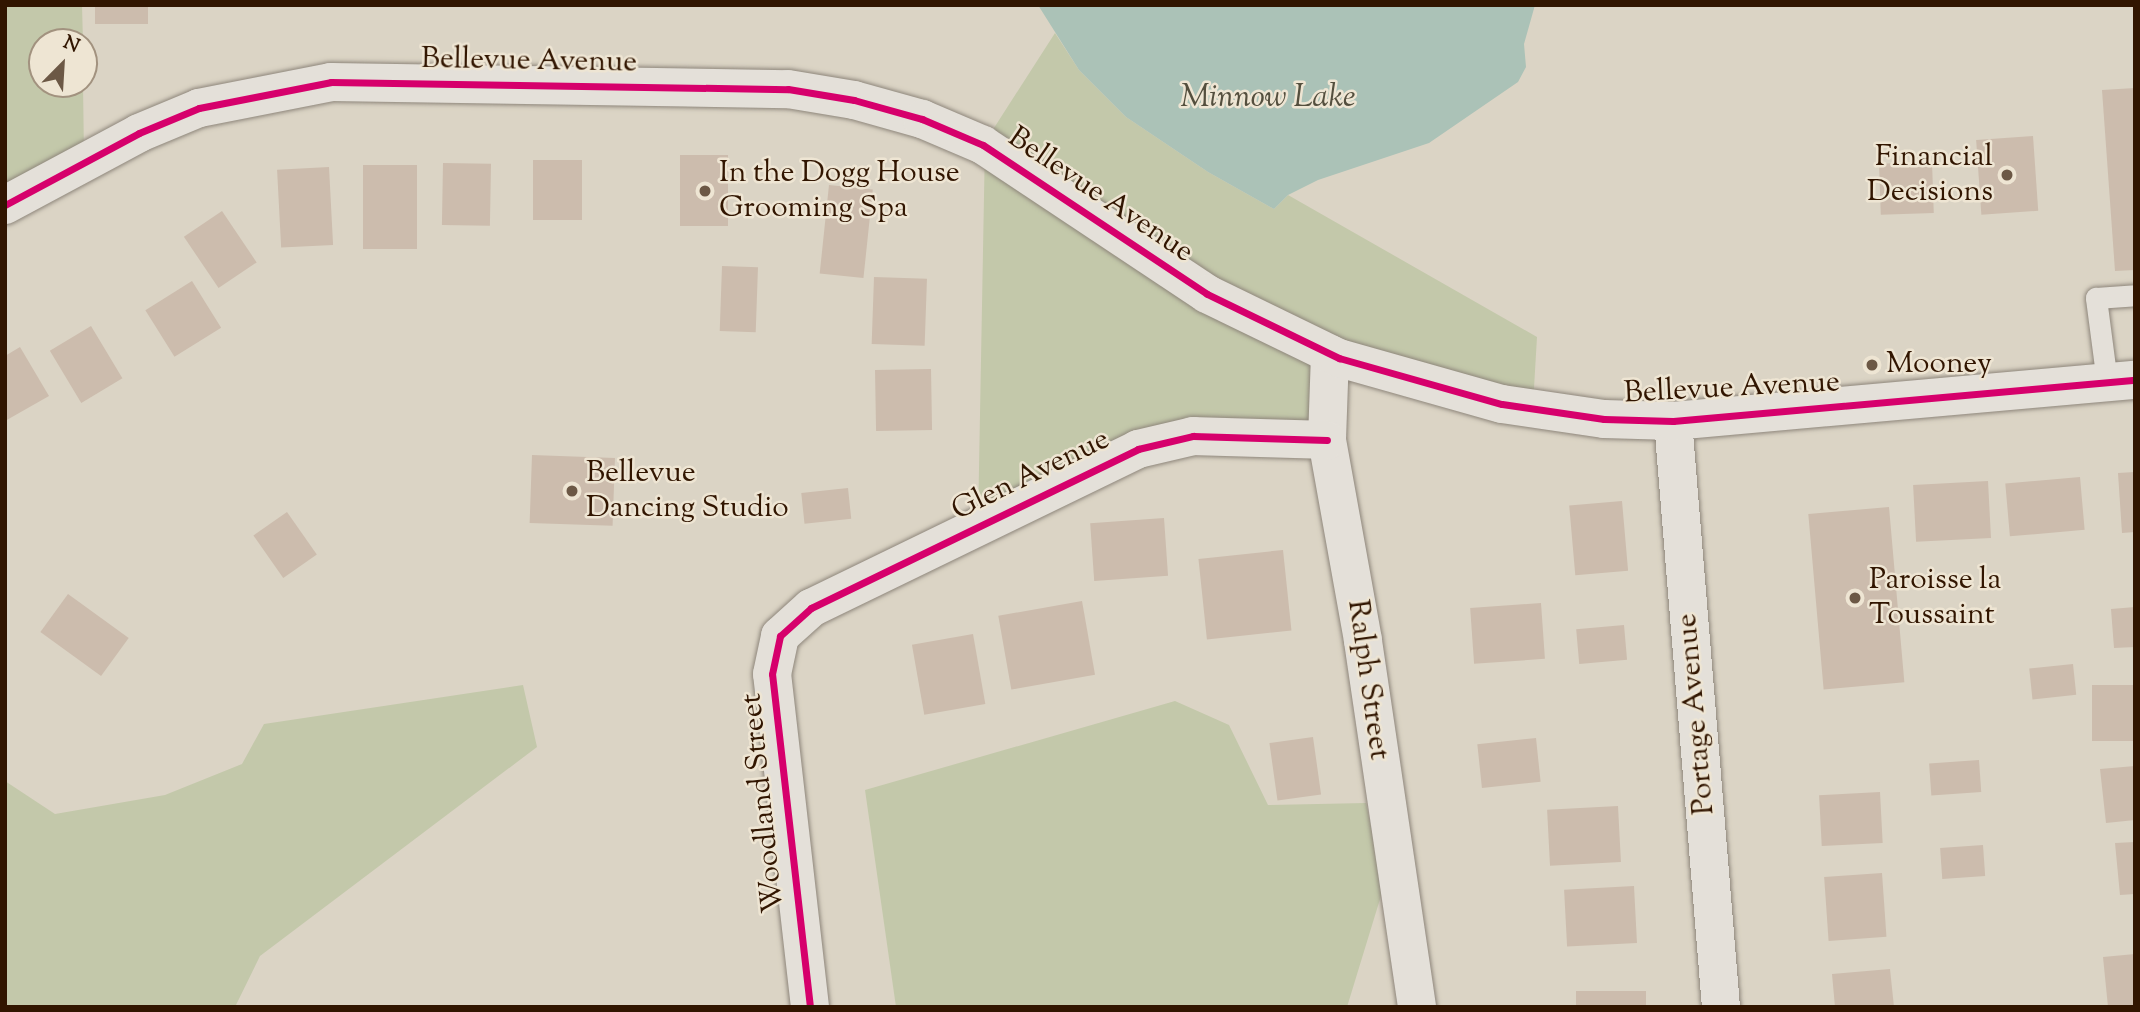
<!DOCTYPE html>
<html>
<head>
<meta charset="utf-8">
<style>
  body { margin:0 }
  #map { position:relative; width:2140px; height:1012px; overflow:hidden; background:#dbd4c5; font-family:"Sorts Mill Goudy",serif }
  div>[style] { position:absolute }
  .green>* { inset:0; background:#c3c8aa }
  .water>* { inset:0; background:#abc2b7 }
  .building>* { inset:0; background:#ccbcad; transform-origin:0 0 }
  .roads { filter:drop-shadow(0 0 2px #8e867b) drop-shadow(0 0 2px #8e867b) }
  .service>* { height:21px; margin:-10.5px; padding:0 10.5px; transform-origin:10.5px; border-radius:10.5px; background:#e4e0d9 }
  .minor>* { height:38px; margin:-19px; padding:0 19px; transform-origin:19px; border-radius:19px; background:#e4e0d9 }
  .secondary>* { height:38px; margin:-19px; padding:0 19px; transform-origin:19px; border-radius:19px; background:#e4e0d9 }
  .cycleway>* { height:7px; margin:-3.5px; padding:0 3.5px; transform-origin:3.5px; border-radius:3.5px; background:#d6006c }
  .dots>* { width:19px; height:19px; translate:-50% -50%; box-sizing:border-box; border:4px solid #eee5d3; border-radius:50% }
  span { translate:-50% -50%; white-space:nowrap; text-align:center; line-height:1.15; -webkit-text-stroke:5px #eee5d3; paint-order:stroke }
  .street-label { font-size:30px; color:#311500 }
  .poi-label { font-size:30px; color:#311500 }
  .right { translate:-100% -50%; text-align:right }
  .left { translate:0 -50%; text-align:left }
  .water-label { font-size:32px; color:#544f3e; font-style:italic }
  .frame { position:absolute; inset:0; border:7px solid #311500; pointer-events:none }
  .north { position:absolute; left:28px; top:28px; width:70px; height:70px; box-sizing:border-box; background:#eee5d3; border:2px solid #a2927f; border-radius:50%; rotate:24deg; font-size:19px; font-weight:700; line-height:28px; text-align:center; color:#311500 }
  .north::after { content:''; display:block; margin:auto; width:24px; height:32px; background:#6c5845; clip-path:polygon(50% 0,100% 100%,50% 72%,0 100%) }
</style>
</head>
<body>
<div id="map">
  <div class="green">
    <div style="clip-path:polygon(5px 5px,82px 5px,83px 42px,42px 42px,42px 84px,83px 84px,84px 156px,5px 199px)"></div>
    <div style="clip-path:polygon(1055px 33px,1079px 70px,1126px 117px,1208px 172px,1274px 209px,1288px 195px,1537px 337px,1533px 405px,1340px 354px,1324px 437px,1240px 433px,978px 523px,985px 142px)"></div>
    <div style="clip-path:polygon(523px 685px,537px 747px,260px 956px,235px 1007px,5px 1007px,5px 781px,55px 814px,165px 795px,242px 764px,264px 724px)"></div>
    <div style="clip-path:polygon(1175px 701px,1229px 725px,1268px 805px,1366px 803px,1384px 886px,1347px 1007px,896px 1007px,865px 790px)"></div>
  </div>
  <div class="water">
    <div style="clip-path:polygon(1038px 5px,1535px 5px,1524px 44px,1526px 67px,1518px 82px,1429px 143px,1318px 180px,1288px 195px,1274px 209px,1208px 172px,1126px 117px,1079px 70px)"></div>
  </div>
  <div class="building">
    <div style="left:95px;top:5px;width:53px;height:19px"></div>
    <div style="clip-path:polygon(2135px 88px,2135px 270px,2115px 271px,2102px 90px)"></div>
    <div style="left:2033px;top:136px;width:75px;height:57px;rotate:86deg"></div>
    <div style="left:680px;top:155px;width:48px;height:71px"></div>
    <div style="left:533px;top:160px;width:49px;height:60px"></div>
    <div style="left:1932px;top:162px;width:51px;height:53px;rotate:88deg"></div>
    <div style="left:443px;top:163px;width:48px;height:62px;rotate:1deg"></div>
    <div style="left:363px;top:165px;width:54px;height:84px"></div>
    <div style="left:329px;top:167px;width:78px;height:52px;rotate:87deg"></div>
    <div style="left:829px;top:185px;width:44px;height:89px;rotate:6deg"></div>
    <div style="left:222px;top:211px;width:62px;height:46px;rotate:56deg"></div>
    <div style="left:722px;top:266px;width:36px;height:65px;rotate:2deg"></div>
    <div style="left:874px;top:277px;width:53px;height:67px;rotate:2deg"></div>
    <div style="left:192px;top:281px;width:55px;height:55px;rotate:58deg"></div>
    <div style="left:91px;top:326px;width:61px;height:48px;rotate:59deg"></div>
    <div style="clip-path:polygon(20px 347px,49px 396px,5px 421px,5px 356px)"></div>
    <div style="left:931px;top:369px;width:61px;height:56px;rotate:89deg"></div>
    <div style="left:532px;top:455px;width:83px;height:68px;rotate:2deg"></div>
    <div style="clip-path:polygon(2135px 472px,2135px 532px,2122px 533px,2118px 473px)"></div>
    <div style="left:2080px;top:477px;width:53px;height:75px;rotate:85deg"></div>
    <div style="left:1988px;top:481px;width:57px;height:75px;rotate:87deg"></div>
    <div style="left:848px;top:488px;width:31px;height:47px;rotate:84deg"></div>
    <div style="left:1622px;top:501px;width:70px;height:53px;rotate:85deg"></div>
    <div style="left:1889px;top:507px;width:176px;height:81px;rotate:85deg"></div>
    <div style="left:287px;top:512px;width:52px;height:41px;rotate:55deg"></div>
    <div style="left:1164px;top:518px;width:58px;height:74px;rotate:86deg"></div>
    <div style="left:1283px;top:550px;width:81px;height:85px;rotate:84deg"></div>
    <div style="left:68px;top:594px;width:75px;height:47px;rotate:36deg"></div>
    <div style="left:1082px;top:601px;width:75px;height:85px;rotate:80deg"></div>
    <div style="left:1541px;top:603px;width:56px;height:71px;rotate:86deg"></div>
    <div style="clip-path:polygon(2135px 607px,2135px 647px,2114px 648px,2111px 609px)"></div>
    <div style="left:1624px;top:625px;width:35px;height:48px;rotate:85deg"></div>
    <div style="left:973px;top:634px;width:71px;height:62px;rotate:80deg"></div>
    <div style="left:2073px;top:664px;width:31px;height:44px;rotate:84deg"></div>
    <div style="left:2135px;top:685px;width:56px;height:43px;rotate:90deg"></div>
    <div style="left:1313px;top:737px;width:58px;height:44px;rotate:82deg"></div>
    <div style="left:1536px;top:738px;width:44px;height:59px;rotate:84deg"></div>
    <div style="left:1979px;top:760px;width:32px;height:50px;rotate:86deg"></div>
    <div style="clip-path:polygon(2135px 766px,2135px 820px,2106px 823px,2100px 769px)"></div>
    <div style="left:1880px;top:792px;width:51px;height:61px;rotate:87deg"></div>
    <div style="left:1618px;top:806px;width:56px;height:71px;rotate:87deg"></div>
    <div style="clip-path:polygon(2135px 842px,2135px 894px,2120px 895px,2115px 843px)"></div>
    <div style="left:1983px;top:845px;width:31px;height:43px;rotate:86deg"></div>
    <div style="left:1882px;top:873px;width:64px;height:58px;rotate:86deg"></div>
    <div style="left:1634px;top:886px;width:57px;height:70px;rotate:87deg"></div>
    <div style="clip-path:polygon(2135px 954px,2135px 1007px,2108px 1007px,2103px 957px)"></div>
    <div style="clip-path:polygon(1890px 969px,1894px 1007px,1835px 1007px,1832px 974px)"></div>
    <div style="left:1646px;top:991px;width:16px;height:70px;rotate:90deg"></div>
  </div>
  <div class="roads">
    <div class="service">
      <div style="left:2107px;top:382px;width:85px;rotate:-97.5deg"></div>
      <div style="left:2096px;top:298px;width:39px;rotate:-4deg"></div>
    </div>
    <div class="minor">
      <div style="left:1330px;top:354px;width:86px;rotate:92deg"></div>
      <div style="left:1327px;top:440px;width:204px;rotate:79.8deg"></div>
      <div style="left:1363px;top:641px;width:370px;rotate:81.6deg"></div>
      <div style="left:1673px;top:421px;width:588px;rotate:85.32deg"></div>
      <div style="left:810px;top:1007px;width:335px;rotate:-96.5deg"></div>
      <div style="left:772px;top:674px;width:39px;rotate:-78deg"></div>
      <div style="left:780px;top:636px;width:42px;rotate:-42.1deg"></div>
      <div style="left:811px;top:608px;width:364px;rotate:-25.9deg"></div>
      <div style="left:1138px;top:449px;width:57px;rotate:-13.3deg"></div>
      <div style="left:1193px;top:436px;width:134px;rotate:1.7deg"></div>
    </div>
    <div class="secondary">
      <div style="left:5px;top:205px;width:152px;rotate:-28.2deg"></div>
      <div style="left:139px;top:133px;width:65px;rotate:-22.6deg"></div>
      <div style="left:199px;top:108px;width:135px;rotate:-11.1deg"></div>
      <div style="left:331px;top:82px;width:457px;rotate:0.9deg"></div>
      <div style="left:788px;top:89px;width:67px;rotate:9.5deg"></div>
      <div style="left:854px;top:100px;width:71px;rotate:15.6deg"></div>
      <div style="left:922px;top:119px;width:66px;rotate:23.1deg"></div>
      <div style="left:983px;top:145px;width:269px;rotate:33.6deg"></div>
      <div style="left:1207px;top:294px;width:147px;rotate:25.9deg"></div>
      <div style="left:1339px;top:358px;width:169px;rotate:15.8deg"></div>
      <div style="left:1502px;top:404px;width:103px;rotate:8.4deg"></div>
      <div style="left:1604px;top:419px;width:69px;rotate:1.7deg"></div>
      <div style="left:1673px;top:421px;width:464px;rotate:-5.1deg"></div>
    </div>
  </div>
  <div class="cycleway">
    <div style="left:5px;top:205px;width:152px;rotate:-28.2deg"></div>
    <div style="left:139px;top:133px;width:65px;rotate:-22.6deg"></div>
    <div style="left:199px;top:108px;width:135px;rotate:-11.1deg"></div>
    <div style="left:331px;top:82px;width:457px;rotate:0.9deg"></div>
    <div style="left:788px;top:89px;width:67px;rotate:9.5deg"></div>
    <div style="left:854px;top:100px;width:71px;rotate:15.6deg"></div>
    <div style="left:922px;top:119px;width:66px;rotate:23.1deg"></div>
    <div style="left:983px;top:145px;width:269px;rotate:33.6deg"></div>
    <div style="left:1207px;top:294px;width:147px;rotate:25.9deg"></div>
    <div style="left:1339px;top:358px;width:169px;rotate:15.8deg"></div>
    <div style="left:1502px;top:404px;width:103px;rotate:8.4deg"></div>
    <div style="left:1604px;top:419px;width:69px;rotate:1.7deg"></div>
    <div style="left:1673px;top:421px;width:464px;rotate:-5.1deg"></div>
    <div style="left:810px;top:1007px;width:335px;rotate:-96.5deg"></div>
    <div style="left:772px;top:674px;width:39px;rotate:-78deg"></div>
    <div style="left:780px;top:636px;width:42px;rotate:-42.1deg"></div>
    <div style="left:811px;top:608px;width:364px;rotate:-25.9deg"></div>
    <div style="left:1138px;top:449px;width:57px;rotate:-13.3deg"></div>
    <div style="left:1193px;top:436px;width:134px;rotate:1.7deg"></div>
  </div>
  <div class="dots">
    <div style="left:2007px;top:175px;background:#6c5845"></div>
    <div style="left:705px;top:191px;background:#6c5845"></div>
    <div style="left:1872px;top:365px;background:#6c5845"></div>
    <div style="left:572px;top:491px;background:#6c5845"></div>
    <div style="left:1855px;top:598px;background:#6c5845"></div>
  </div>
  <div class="street-label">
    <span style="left:529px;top:62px;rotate:1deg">Bellevue Avenue</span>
    <span style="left:1100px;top:196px;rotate:34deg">Bellevue Avenue</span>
    <span style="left:1732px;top:389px;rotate:-3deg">Bellevue Avenue</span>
    <span style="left:1031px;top:476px;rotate:-26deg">Glen Avenue</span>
    <span style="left:1367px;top:680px;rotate:82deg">Ralph Street</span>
    <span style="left:1697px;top:714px;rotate:-95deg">Portage Avenue</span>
    <span style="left:764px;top:803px;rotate:-96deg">Woodland Street</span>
  </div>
  <div class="poi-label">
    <span class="right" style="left:1993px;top:175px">Financial<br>Decisions</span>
    <span class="left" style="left:719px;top:191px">In the Dogg House<br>Grooming Spa</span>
    <span class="left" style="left:1886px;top:365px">Mooney</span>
    <span class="left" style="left:586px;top:491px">Bellevue<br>Dancing Studio</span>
    <span class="left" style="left:1869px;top:598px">Paroisse la<br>Toussaint</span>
  </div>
  <div class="water-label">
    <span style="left:1268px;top:98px">Minnow Lake</span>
  </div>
  <div class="frame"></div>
  <div class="north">N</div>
</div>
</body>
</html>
